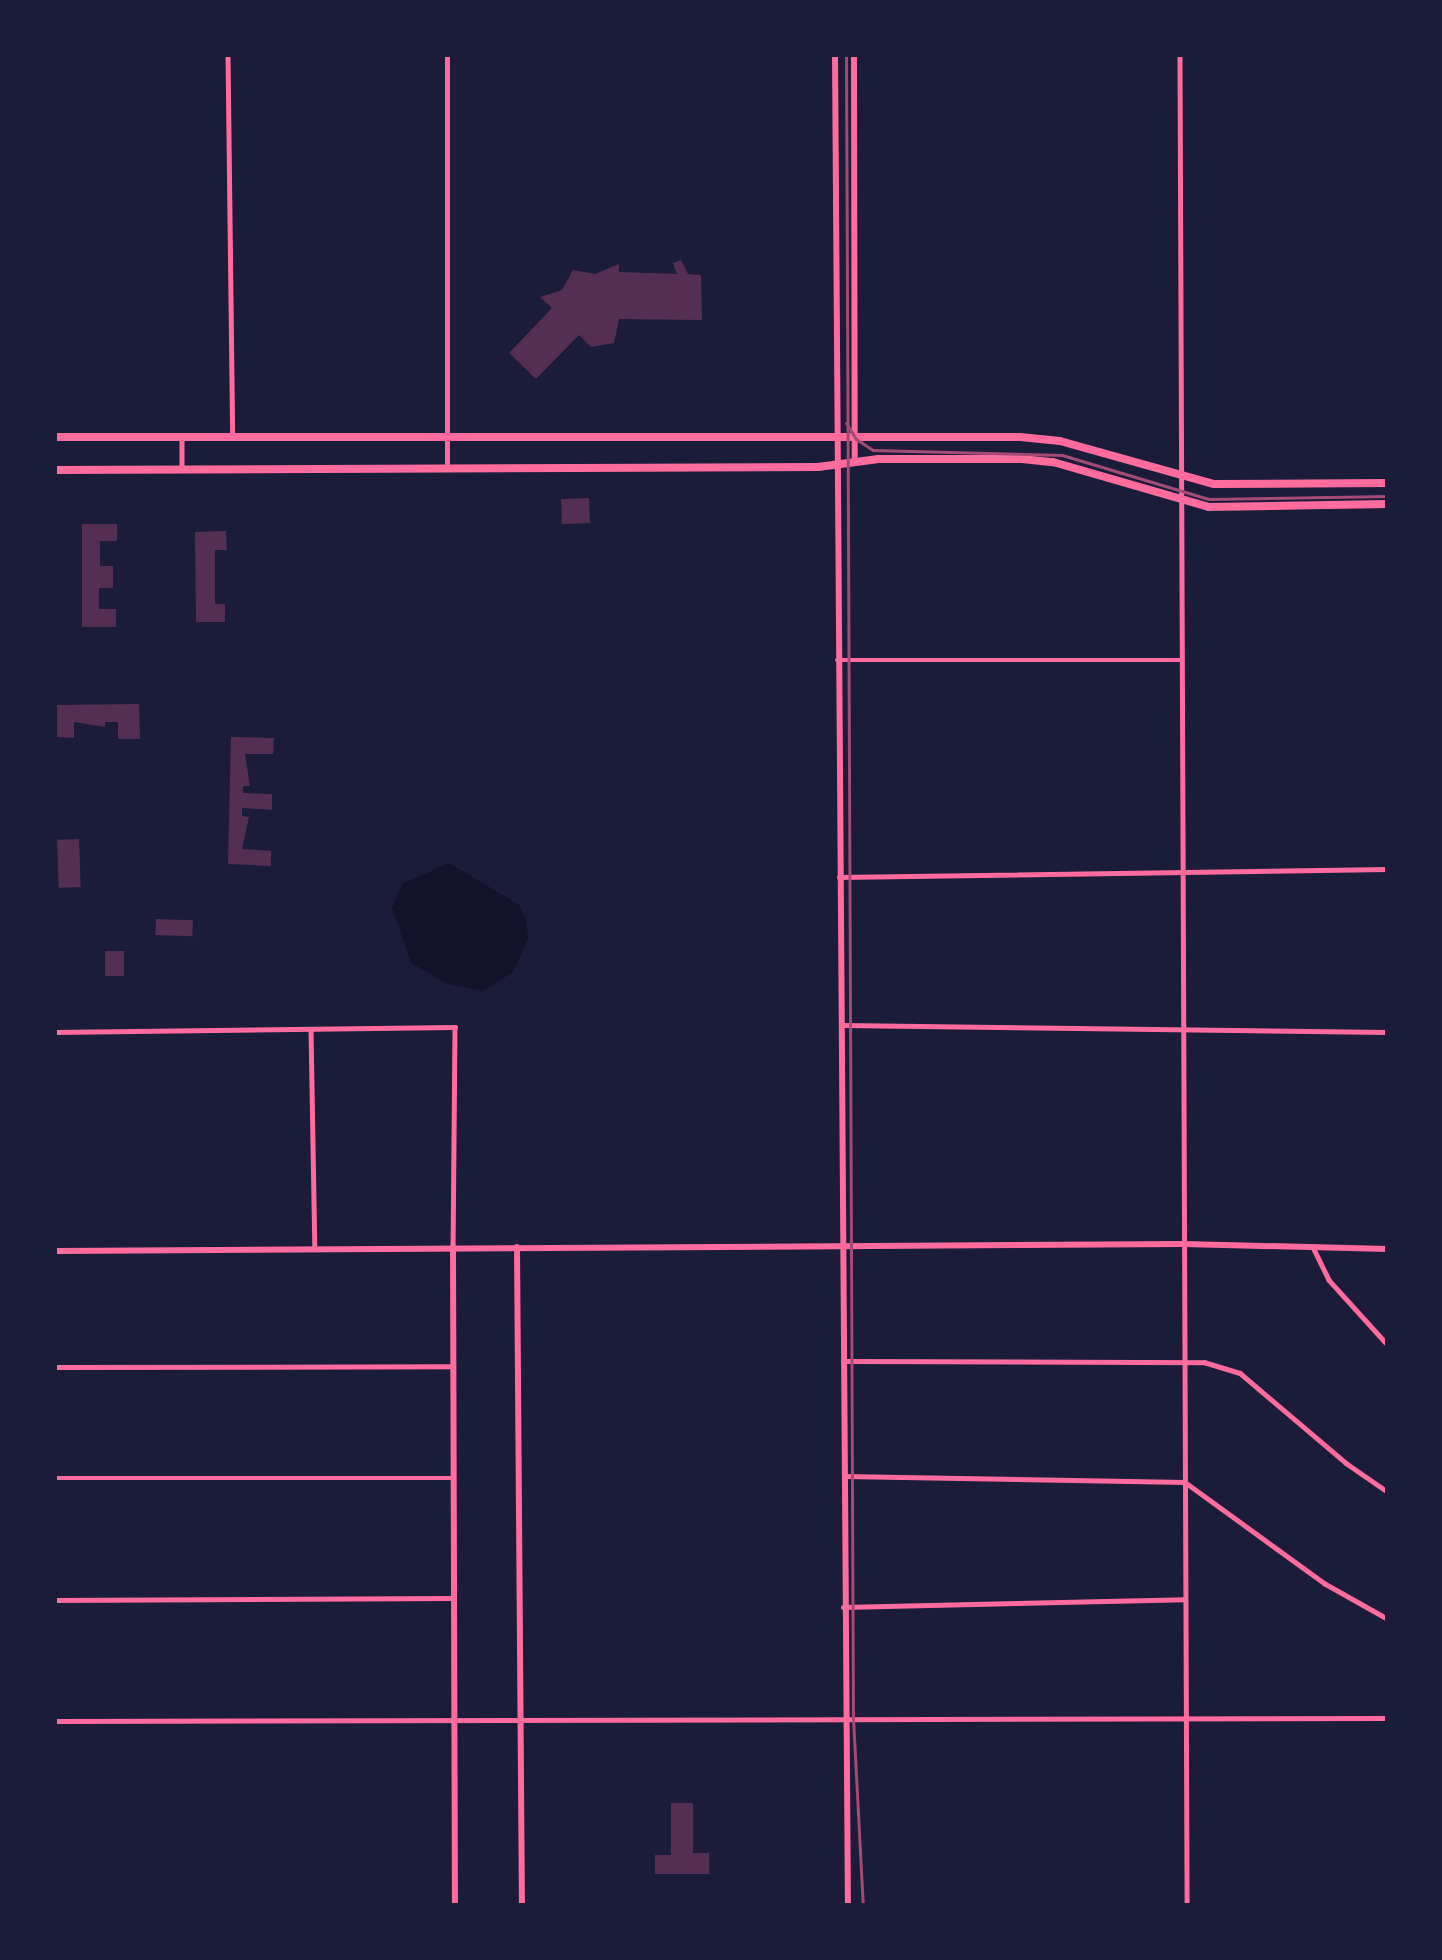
<!DOCTYPE html>
<html>
<head>
<meta charset="utf-8">
<style>
  body { margin:0 }
  #map { position:relative; width:1442px; height:1960px; overflow:hidden; background:#1b1b3a; font-family:Commissioner,sans-serif }
  div>[style] { position:absolute }
  .water>* { inset:0; background:#12122b }
  .building>* { inset:0; background:#542f53; transform-origin:0 0 }
  .minor>* { height:4.5px; margin:-2.25px; padding:0 2.25px; transform-origin:2.25px; border-radius:2.25px; background:#ff6b9d }
  .tertiary>* { height:6px; margin:-3px; padding:0 3px; transform-origin:3px; border-radius:3px; background:#ff6b9d }
  .secondary>* { height:8px; margin:-4px; padding:0 4px; transform-origin:4px; border-radius:4px; background:#ff6b9d }
  .tram>* { height:3px; margin:-1.5px; padding:0 1.5px; transform-origin:1.5px; border-radius:1.5px; background:#a44b75 }
  span { translate:-50% -50%; white-space:nowrap; text-align:center; line-height:1.15; -webkit-text-stroke:12px #1b1b3a; paint-order:stroke }
  .frame { position:absolute; inset:0; border:57px solid #1b1b3a; pointer-events:none }
</style>
</head>
<body>
<div id="map">
  <div class="water">
    <div style="clip-path:polygon(449px 863px,519px 905px,526px 920px,528px 938px,513px 972px,483px 991px,448px 984px,411px 963px,392px 908px,402px 884px)"></div>
  </div>
  <div class="building">
    <div style="clip-path:polygon(681px 260px,688px 274px,701px 275px,702px 320px,619px 319px,614px 343px,591px 347px,579px 335px,536px 379px,509px 353px,552px 308px,540px 297px,562px 290px,573px 270px,595px 274px,619px 264px,619px 272px,677px 274px,673px 263px)"></div>
    <div style="left:589px;top:498px;width:25px;height:28px;rotate:88deg"></div>
    <div style="clip-path:polygon(82px 524px,117px 524px,117px 541px,100px 541px,100px 566px,113px 566px,113px 588px,99px 588px,99px 609px,116px 609px,116px 627px,82px 627px)"></div>
    <div style="clip-path:polygon(226px 531px,227px 550px,215px 550px,215px 604px,225px 604px,225px 622px,196px 622px,195px 532px)"></div>
    <div style="clip-path:polygon(139px 704px,140px 739px,118px 739px,118px 722px,105px 722px,105px 727px,74px 722px,74px 738px,56px 737px,56px 705px)"></div>
    <div style="clip-path:polygon(231px 737px,274px 738px,273px 754px,245px 754px,250px 786px,243px 786px,243px 793px,272px 794px,272px 810px,242px 808px,242px 816px,249px 817px,242px 849px,271px 851px,271px 866px,228px 864px)"></div>
    <div style="left:79px;top:839px;width:48px;height:22px;rotate:88deg"></div>
    <div style="left:156px;top:919px;width:37px;height:16px;rotate:2deg"></div>
    <div style="left:105px;top:951px;width:19px;height:25px"></div>
    <div style="clip-path:polygon(671px 1803px,693px 1803px,693px 1853px,709px 1853px,709px 1874px,655px 1874px,655px 1855px,671px 1855px)"></div>
  </div>
  <div class="minor">
    <div style="left:228px;top:54px;width:382px;rotate:89.3deg"></div>
    <div style="left:1180px;top:54px;width:1852px;rotate:89.78deg"></div>
    <div style="left:182px;top:440px;width:30px;rotate:90deg"></div>
    <div style="left:447px;top:468px;width:414px;rotate:-90deg"></div>
    <div style="left:837px;top:660px;width:342px"></div>
    <div style="left:839px;top:877px;width:549px;rotate:-0.83deg"></div>
    <div style="left:842px;top:1025px;width:546px;rotate:0.73deg"></div>
    <div style="left:311px;top:1029px;width:220px;rotate:89deg"></div>
    <div style="left:54px;top:1032px;width:401px;rotate:-0.7deg"></div>
    <div style="left:455px;top:1027px;width:220px;rotate:90.5deg"></div>
    <div style="left:1314px;top:1249px;width:34px;rotate:64deg"></div>
    <div style="left:1329px;top:1280px;width:88px;rotate:47.8deg"></div>
    <div style="left:843px;top:1361px;width:361px;rotate:0.2deg"></div>
    <div style="left:1204px;top:1362px;width:38px;rotate:17deg"></div>
    <div style="left:1240px;top:1373px;width:139px;rotate:40.3deg"></div>
    <div style="left:1346px;top:1463px;width:51px;rotate:34.6deg"></div>
    <div style="left:54px;top:1367px;width:399px;rotate:-0.1deg"></div>
    <div style="left:844px;top:1476px;width:341px;rotate:1deg"></div>
    <div style="left:1185px;top:1482px;width:172px;rotate:36deg"></div>
    <div style="left:1324px;top:1583px;width:73px;rotate:29.4deg"></div>
    <div style="left:54px;top:1478px;width:400px"></div>
    <div style="left:54px;top:1600px;width:400px;rotate:-0.3deg"></div>
    <div style="left:843px;top:1607px;width:342px;rotate:-1.3deg"></div>
    <div style="left:54px;top:1721px;width:1334px;rotate:-0.13deg"></div>
  </div>
  <div class="tertiary">
    <div style="left:835px;top:54px;width:1852px;rotate:89.6deg"></div>
    <div style="left:854px;top:54px;width:408px;rotate:89.9deg"></div>
    <div style="left:453px;top:1247px;width:659px;rotate:89.83deg"></div>
    <div style="left:517px;top:1247px;width:659px;rotate:89.57deg"></div>
    <div style="left:54px;top:1251px;width:1130px;rotate:-0.35deg"></div>
    <div style="left:1184px;top:1244px;width:204px;rotate:1.4deg"></div>
  </div>
  <div class="secondary">
    <div style="left:54px;top:437px;width:966px"></div>
    <div style="left:1020px;top:437px;width:40px;rotate:5.7deg"></div>
    <div style="left:1060px;top:441px;width:160px;rotate:15.6deg"></div>
    <div style="left:1214px;top:484px;width:174px;rotate:-0.3deg"></div>
    <div style="left:54px;top:470px;width:764px;rotate:-0.22deg"></div>
    <div style="left:818px;top:467px;width:61px;rotate:-7.6deg"></div>
    <div style="left:878px;top:459px;width:144px"></div>
    <div style="left:1022px;top:459px;width:31px;rotate:6deg"></div>
    <div style="left:1053px;top:462px;width:162px;rotate:16.1deg"></div>
    <div style="left:1209px;top:507px;width:179px;rotate:-1deg"></div>
  </div>
  <div class="tram">
    <div style="left:846px;top:54px;width:1664px;rotate:89.76deg"></div>
    <div style="left:853px;top:1718px;width:188px;rotate:87deg"></div>
    <div style="left:846px;top:423px;width:19px;rotate:58deg"></div>
    <div style="left:856px;top:439px;width:20px;rotate:33deg"></div>
    <div style="left:873px;top:450px;width:189px;rotate:1.5deg"></div>
    <div style="left:1062px;top:455px;width:153px;rotate:16.7deg"></div>
    <div style="left:1209px;top:499px;width:179px;rotate:-1deg"></div>
  </div>
  <div class="frame"></div>
</div>
</body>
</html>
